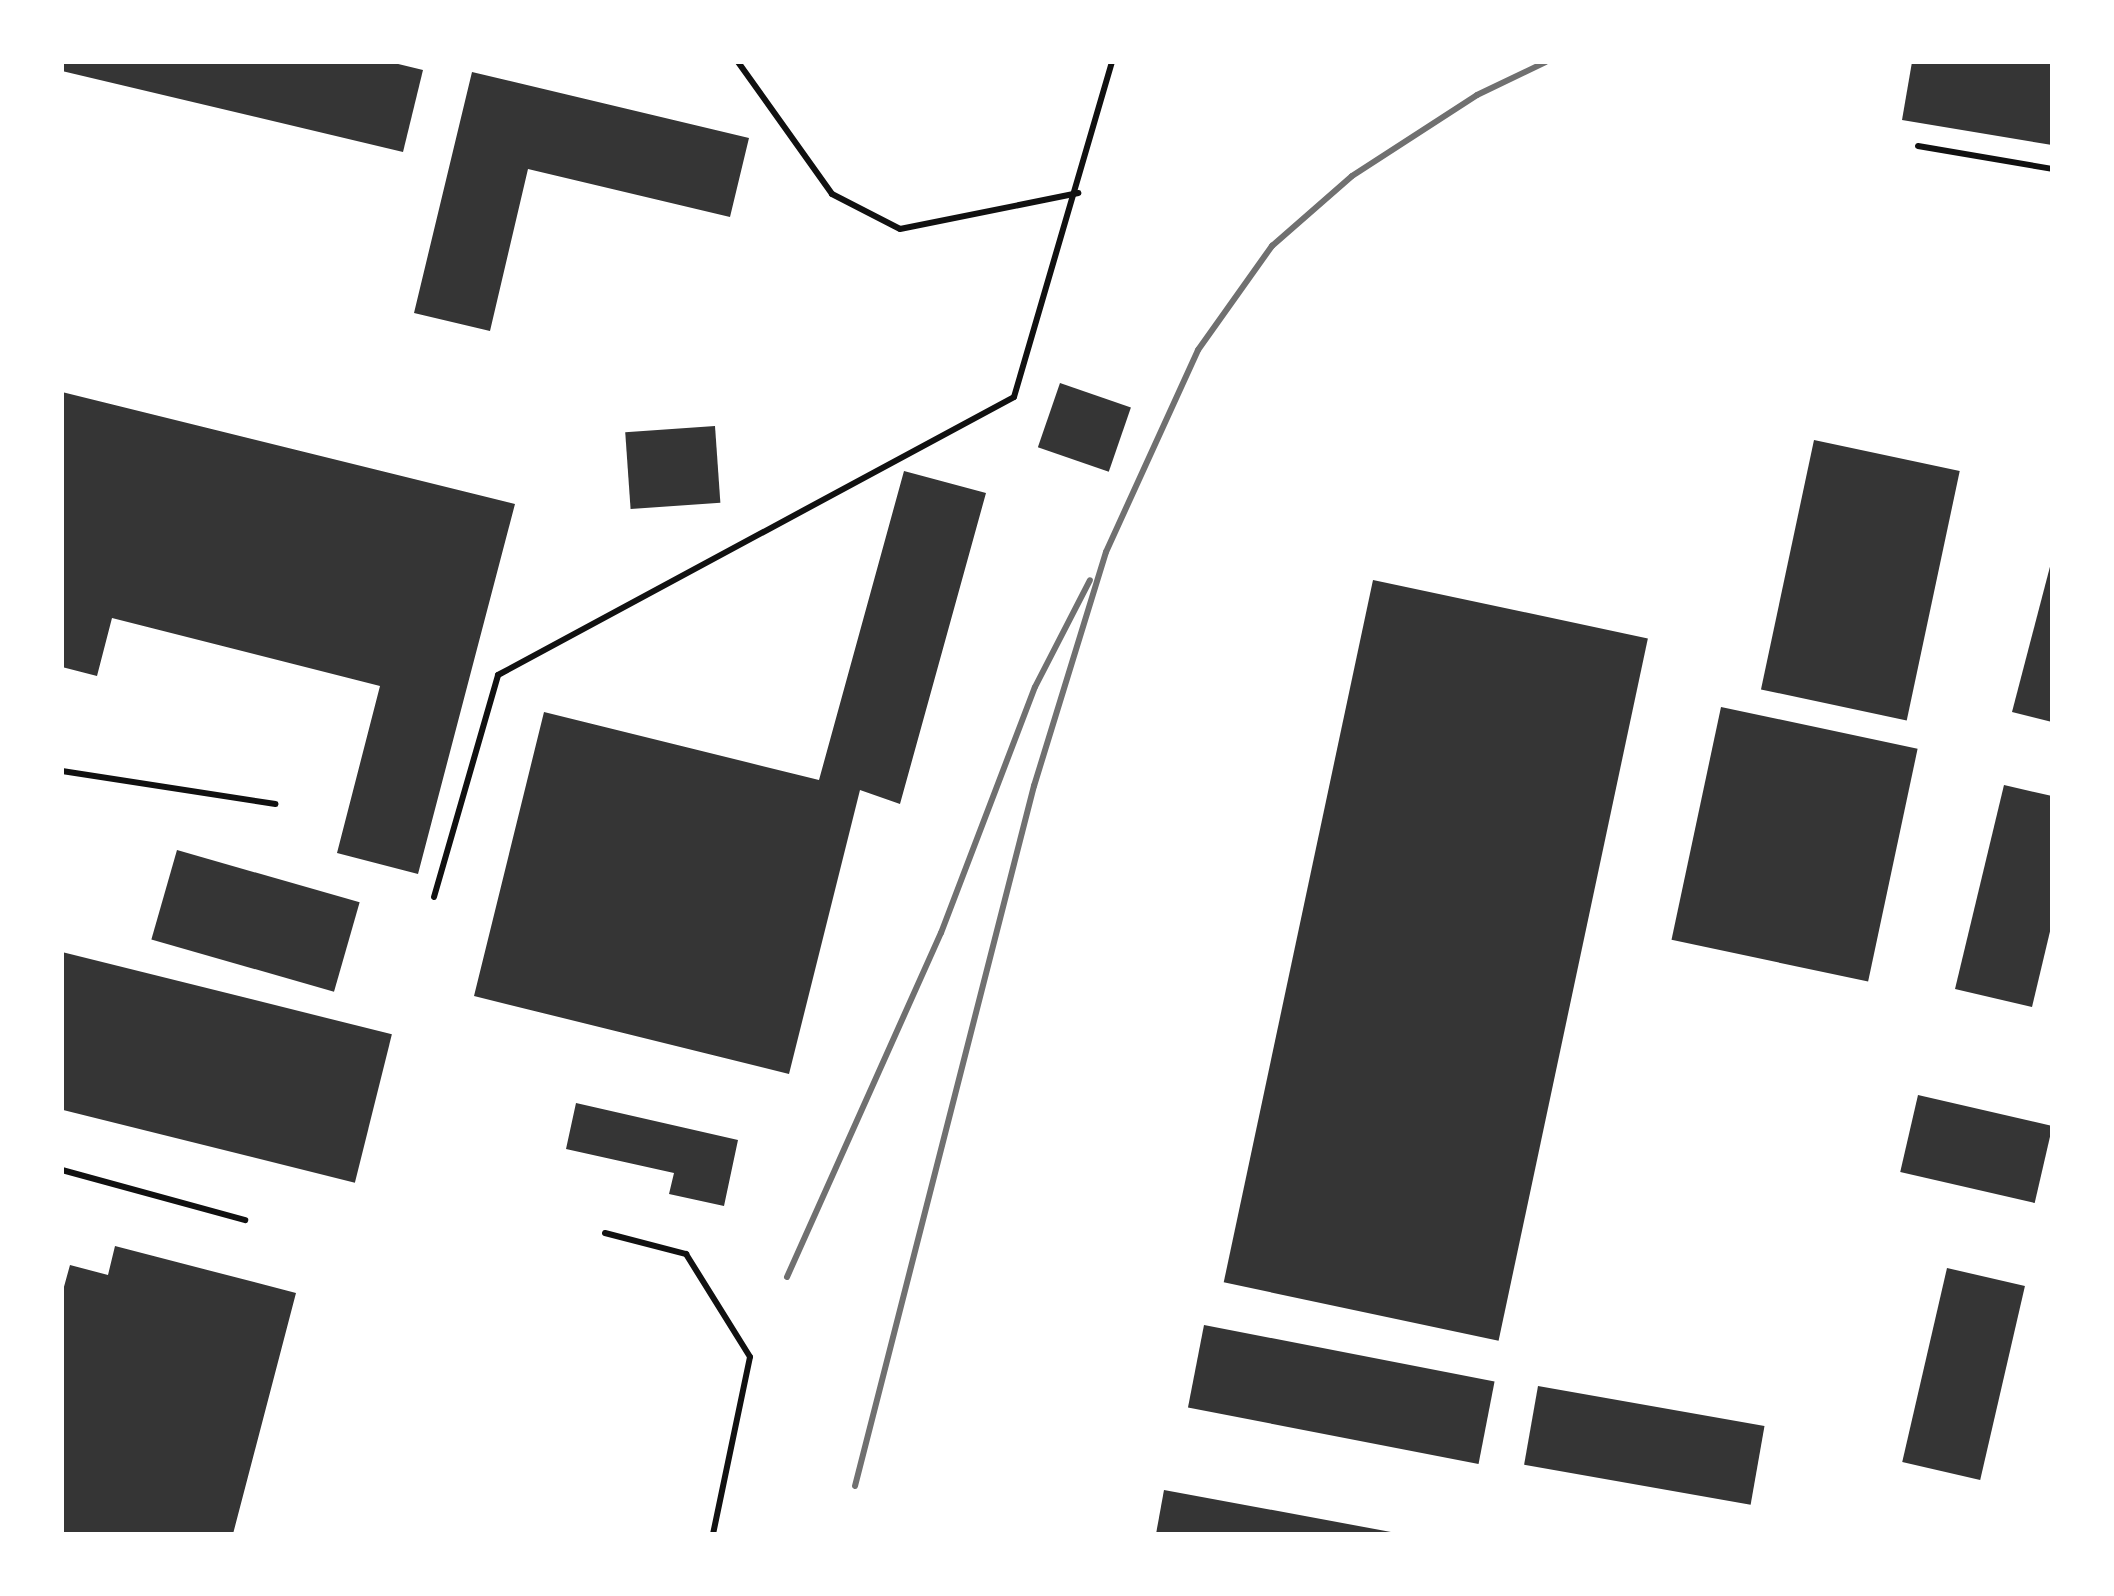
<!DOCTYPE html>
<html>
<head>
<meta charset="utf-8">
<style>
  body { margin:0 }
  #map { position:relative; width:2114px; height:1596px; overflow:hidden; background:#fff; font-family:"Nunito Sans",sans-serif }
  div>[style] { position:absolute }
  .building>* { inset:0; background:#353535; transform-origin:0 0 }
  .service>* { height:6px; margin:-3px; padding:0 3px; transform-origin:3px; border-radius:3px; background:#111 }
  .rail>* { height:6px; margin:-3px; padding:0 3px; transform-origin:3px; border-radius:3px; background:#707070 }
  span { translate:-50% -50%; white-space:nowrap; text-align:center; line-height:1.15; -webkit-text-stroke:6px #fff; paint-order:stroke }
  .frame { position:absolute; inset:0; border:64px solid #fff; pointer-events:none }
</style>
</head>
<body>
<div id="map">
  <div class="building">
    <div style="clip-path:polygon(62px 62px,390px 62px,423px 70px,403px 152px,62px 71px)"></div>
    <div style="clip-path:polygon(1912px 62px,2052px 62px,2052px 145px,1902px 120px)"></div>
    <div style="clip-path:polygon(472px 72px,749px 138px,730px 217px,528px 169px,490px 331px,414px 313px)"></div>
    <div style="left:1060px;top:383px;width:75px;height:68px;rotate:19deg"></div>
    <div style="clip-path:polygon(62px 392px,515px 504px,418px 874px,337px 853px,380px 686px,112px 618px,97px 676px,62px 667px)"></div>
    <div style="left:715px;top:426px;width:77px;height:90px;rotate:86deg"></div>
    <div style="left:1814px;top:440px;width:149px;height:255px;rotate:12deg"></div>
    <div style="clip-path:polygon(904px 471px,986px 493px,900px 804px,860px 790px,789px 1074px,474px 996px,544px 712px,819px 780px)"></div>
    <div style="clip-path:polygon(2052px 559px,2052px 722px,2012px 712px)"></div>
    <div style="left:1373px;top:580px;width:281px;height:718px;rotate:12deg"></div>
    <div style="left:1721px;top:707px;width:201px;height:238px;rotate:12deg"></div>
    <div style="clip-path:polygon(2004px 785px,2052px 796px,2052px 923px,2032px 1007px,1955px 989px)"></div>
    <div style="left:177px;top:850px;width:190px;height:93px;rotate:16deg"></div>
    <div style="left:62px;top:952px;width:340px;height:153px;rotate:14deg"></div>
    <div style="left:1918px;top:1095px;width:138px;height:79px;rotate:13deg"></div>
    <div style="clip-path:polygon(576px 1103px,738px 1140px,724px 1206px,669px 1194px,674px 1173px,566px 1149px)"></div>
    <div style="clip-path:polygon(115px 1246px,296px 1293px,233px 1534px,62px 1534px,62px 1294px,70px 1265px,108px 1275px)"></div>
    <div style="left:1947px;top:1268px;width:80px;height:199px;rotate:13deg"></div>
    <div style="left:1204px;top:1325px;width:296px;height:84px;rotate:11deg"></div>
    <div style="left:1538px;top:1386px;width:230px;height:80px;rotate:10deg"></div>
    <div style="clip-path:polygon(1164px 1490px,1391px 1532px,1391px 1534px,1156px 1534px)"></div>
  </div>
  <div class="service">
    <div style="left:738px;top:62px;width:162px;rotate:54.5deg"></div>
    <div style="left:832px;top:194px;width:76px;rotate:27.2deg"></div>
    <div style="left:900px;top:229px;width:182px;rotate:-11.4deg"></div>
    <div style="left:1918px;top:146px;width:136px;rotate:9.7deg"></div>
    <div style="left:62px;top:771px;width:216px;rotate:8.8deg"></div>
    <div style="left:434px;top:897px;width:231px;rotate:-73.9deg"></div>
    <div style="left:498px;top:675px;width:586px;rotate:-28.31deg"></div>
    <div style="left:1014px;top:397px;width:349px;rotate:-73.7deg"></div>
    <div style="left:62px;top:1170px;width:190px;rotate:15.3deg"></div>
    <div style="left:605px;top:1233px;width:84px;rotate:14.5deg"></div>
    <div style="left:686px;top:1254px;width:121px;rotate:58.1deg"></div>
    <div style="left:750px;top:1357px;width:181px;rotate:101.8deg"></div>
  </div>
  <div class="rail">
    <div style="left:787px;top:1277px;width:377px;rotate:-65.9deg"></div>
    <div style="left:941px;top:933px;width:263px;rotate:-69.1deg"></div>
    <div style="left:1035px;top:687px;width:120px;rotate:-62.8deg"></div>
    <div style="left:855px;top:1486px;width:723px;rotate:-75.66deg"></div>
    <div style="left:1034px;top:786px;width:245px;rotate:-72.9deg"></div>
    <div style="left:1106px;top:552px;width:222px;rotate:-65.5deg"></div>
    <div style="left:1198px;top:350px;width:128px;rotate:-54.6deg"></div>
    <div style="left:1272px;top:246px;width:106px;rotate:-41.2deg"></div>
    <div style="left:1352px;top:176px;width:149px;rotate:-32.9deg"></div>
    <div style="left:1477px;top:95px;width:76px;rotate:-25.6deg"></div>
  </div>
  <div class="frame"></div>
</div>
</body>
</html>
